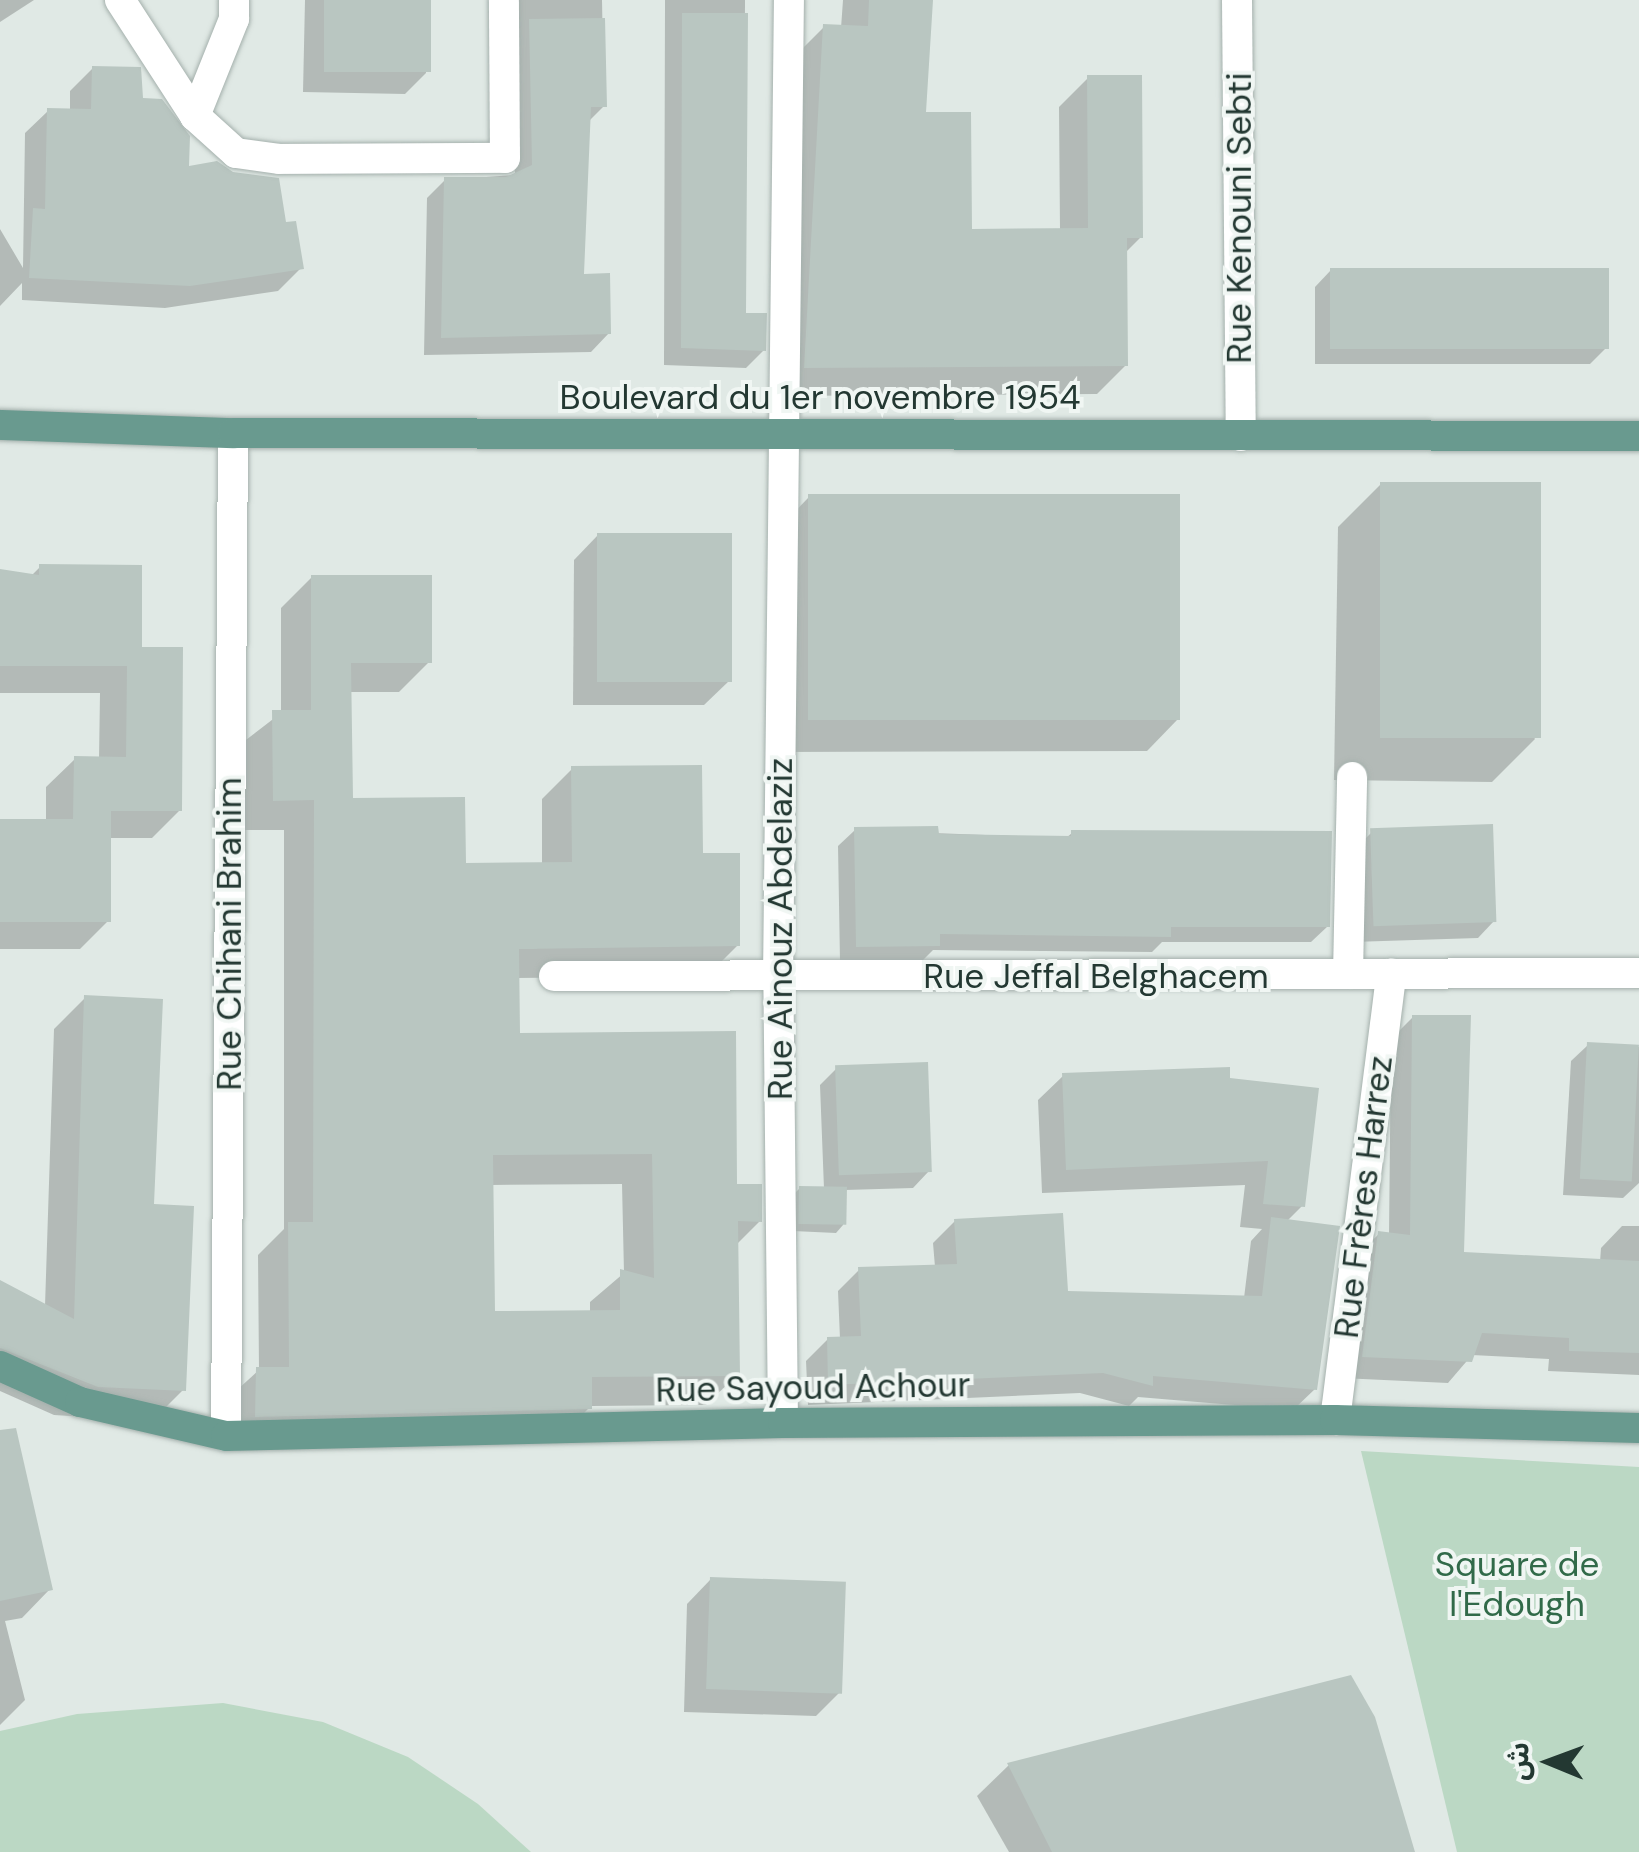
<!DOCTYPE html>
<html>
<head>
<meta charset="utf-8">
<style>
  body { margin:0 }
  #map { position:relative; width:1639px; height:1852px; overflow:hidden; background:#e0e9e5; font-family:"DM Sans","Noto Sans Arabic",sans-serif }
  div>[style] { position:absolute }
  .green>* { inset:0; background:#bbd8c4 }
  .shadow>* { inset:0; background:#0003 }
  .building>* { inset:0; background:#b9c6c1; transform-origin:0 0 }
  .roads { filter:drop-shadow(0 0 2px #a4b0ac) drop-shadow(0 0 2px #a4b0ac) }
  .minor>* { height:30px; margin:-15px; padding:0 15px; transform-origin:15px; border-radius:15px; background:#fff }
  .major>* { height:30px; margin:-15px; padding:0 15px; transform-origin:15px; border-radius:15px; background:#699a8f }
  span { translate:-50% -50%; white-space:nowrap; text-align:center; line-height:1.15; -webkit-text-stroke:8px #f0f6f3; paint-order:stroke }
  .street-label { font-size:35px; color:#233832 }
  .park-label { font-size:35px; color:#316a49 }
  .north { position:absolute; left:1499px; top:1712px; width:100px; height:100px; -webkit-text-stroke:8px #f0f6f3; paint-order:stroke; rotate:271deg; font-size:28px; font-weight:700; line-height:40px; text-align:center; color:#233832 }
  .north::after { content:''; display:block; margin:auto; width:35px; height:45px; background:#233832; clip-path:polygon(50% 0,100% 100%,50% 72%,0 100%) }
</style>
</head>
<body>
<div id="map">
  <div class="green">
    <div style="clip-path:polygon(1361px 1451px,1639px 1467px,1639px 1852px,1457px 1852px)"></div>
    <div style="clip-path:polygon(223px 1703px,323px 1722px,408px 1757px,478px 1804px,531px 1852px,0 1852px,0 1731px,77px 1714px)"></div>
  </div>
  <div class="shadow">
    <div style="clip-path:polygon(0 0,34px 0,0 22px)"></div>
    <div style="clip-path:polygon(305px 0,428px 0,426px 73px,405px 94px,303px 92px)"></div>
    <div style="clip-path:polygon(510px 0,602px 0,604px 106px,588px 122px,581px 276px,609px 333px,591px 352px,424px 355px,427px 198px,445px 180px,515px 175px)"></div>
    <div style="clip-path:polygon(665px 0,745px 0,744px 315px,764px 350px,746px 368px,664px 365px)"></div>
    <div style="clip-path:polygon(843px 0,930px 0,923px 114px,969px 231px,1060px 231px,1059px 107px,1088px 78px,1141px 237px,1125px 253px,1126px 365px,1097px 394px,775px 396px,795px 56px,824px 27px,841px 28px)"></div>
    <div style="clip-path:polygon(93px 68px,140px 101px,187px 169px,284px 225px,301px 268px,278px 291px,165px 308px,22px 300px,22px 283px,0 306px,0 229px,23px 268px,25px 133px,48px 111px,70px 111px,70px 91px)"></div>
    <div style="clip-path:polygon(1331px 270px,1606px 348px,1590px 364px,1315px 364px,1315px 287px)"></div>
    <div style="clip-path:polygon(1381px 484px,1535px 739px,1492px 782px,1334px 780px,1338px 527px)"></div>
    <div style="clip-path:polygon(809px 497px,1178px 719px,1147px 751px,778px 752px,778px 529px)"></div>
    <div style="clip-path:polygon(598px 535px,729px 681px,704px 705px,573px 705px,574px 560px)"></div>
    <div style="clip-path:polygon(40px 567px,140px 650px,180px 810px,152px 838px,109px 838px,108px 921px,80px 949px,0 949px,0 821px,46px 822px,46px 787px,75px 759px,99px 759px,100px 693px,0 693px,0 572px,31px 576px)"></div>
    <div style="clip-path:polygon(evenodd,312px 577px,429px 662px,399px 692px,349px 692px,350px 801px,464px 866px,542px 865px,542px 799px,573px 768px,701px 855px,738px 945px,707px 976px,517px 978px,517px 1035px,735px 1186px,760px 1221px,736px 1245px,737px 1375px,706px 1405px,591px 1406px,559px 1438px,226px 1446px,226px 1400px,259px 1370px,258px 1255px,284px 1229px,284px 830px,243px 830px,242px 743px,281px 713px,281px 608px,312px 577px,622px 1184px,624px 1273px,590px 1302px,590px 1313px,493px 1314px,491px 1185px,622px 1184px)"></div>
    <div style="clip-path:polygon(855px 830px,1066px 838px,1072px 833px,1328px 926px,1311px 942px,1162px 942px,1152px 952px,933px 950px,922px 961px,840px 962px,838px 846px)"></div>
    <div style="clip-path:polygon(1371px 833px,1494px 921px,1478px 938px,1352px 942px,1354px 850px)"></div>
    <div style="clip-path:polygon(85px 998px,151px 1206px,184px 1389px,152px 1421px,54px 1415px,0 1391px,0 1283px,45px 1306px,54px 1029px)"></div>
    <div style="clip-path:polygon(1413px 1017px,1462px 1254px,1600px 1262px,1601px 1248px,1622px 1226px,1639px 1226px,1639px 1375px,1548px 1371px,1549px 1359px,1472px 1355px,1448px 1383px,1341px 1378px,1357px 1255px,1379px 1234px,1389px 1235px,1391px 1039px)"></div>
    <div style="clip-path:polygon(1588px 1045px,1639px 1047px,1639px 1183px,1623px 1198px,1563px 1195px,1571px 1061px)"></div>
    <div style="clip-path:polygon(837px 1068px,929px 1171px,913px 1188px,845px 1190px,843px 1225px,836px 1233px,793px 1231px,792px 1196px,800px 1188px,824px 1189px,820px 1085px)"></div>
    <div style="clip-path:polygon(1063px 1076px,1228px 1081px,1302px 1206px,1287px 1221px,1315px 1389px,1293px 1410px,1138px 1397px,1129px 1406px,1080px 1393px,808px 1405px,806px 1361px,828px 1339px,840px 1339px,838px 1291px,859px 1270px,935px 1267px,933px 1243px,955px 1221px,1066px 1294px,1244px 1298px,1251px 1241px,1262px 1229px,1240px 1227px,1245px 1185px,1042px 1193px,1038px 1100px)"></div>
    <div style="clip-path:polygon(0 1474px,50px 1589px,22px 1618px,5px 1621px,25px 1700px,0 1725px)"></div>
    <div style="clip-path:polygon(711px 1579px,840px 1692px,816px 1716px,684px 1712px,687px 1604px)"></div>
    <div style="clip-path:polygon(1009px 1765px,1407px 1852px,1009px 1852px,977px 1796px)"></div>
  </div>
  <div class="building">
    <div style="left:324px;top:0;width:107px;height:72px"></div>
    <div style="clip-path:polygon(869px 0,933px 0,926px 112px,971px 112px,972px 229px,1088px 228px,1087px 75px,1142px 75px,1143px 238px,1127px 238px,1128px 366px,804px 368px,823px 24px,868px 26px)"></div>
    <div style="clip-path:polygon(682px 13px,748px 13px,746px 313px,767px 313px,766px 351px,681px 348px)"></div>
    <div style="clip-path:polygon(605px 18px,607px 107px,591px 107px,584px 274px,610px 273px,611px 334px,441px 338px,444px 177px,506px 177px,532px 165px,529px 19px)"></div>
    <div style="clip-path:polygon(92px 66px,141px 67px,143px 98px,162px 99px,190px 136px,189px 166px,217px 161px,233px 172px,279px 178px,286px 222px,296px 221px,304px 269px,190px 286px,29px 278px,33px 208px,45px 209px,47px 108px,91px 109px)"></div>
    <div style="left:1330px;top:268px;width:279px;height:81px"></div>
    <div style="left:1380px;top:482px;width:161px;height:256px"></div>
    <div style="left:1180px;top:494px;width:226px;height:372px;rotate:90deg"></div>
    <div style="left:597px;top:533px;width:135px;height:149px"></div>
    <div style="clip-path:polygon(39px 564px,142px 565px,142px 647px,183px 647px,182px 811px,111px 811px,111px 922px,0 922px,0 819px,73px 819px,74px 756px,126px 757px,127px 666px,0 666px,0 569px,39px 575px)"></div>
    <div style="clip-path:polygon(evenodd,311px 575px,432px 575px,432px 663px,351px 663px,353px 798px,465px 797px,466px 863px,572px 862px,571px 766px,702px 765px,703px 853px,740px 853px,740px 946px,519px 949px,520px 1033px,736px 1031px,737px 1184px,762px 1184px,762px 1222px,738px 1221px,740px 1376px,592px 1377px,592px 1409px,255px 1417px,256px 1367px,289px 1367px,288px 1222px,313px 1222px,314px 800px,273px 801px,272px 710px,311px 710px,311px 575px,652px 1154px,654px 1278px,620px 1269px,620px 1310px,495px 1311px,493px 1155px,652px 1154px)"></div>
    <div style="left:1493px;top:824px;width:98px;height:123px;rotate:88deg"></div>
    <div style="clip-path:polygon(938px 826px,939px 834px,1071px 836px,1071px 830px,1332px 831px,1330px 927px,1171px 927px,1171px 937px,940px 934px,940px 946px,856px 947px,854px 827px)"></div>
    <div style="clip-path:polygon(84px 995px,163px 999px,154px 1204px,194px 1206px,186px 1391px,98px 1387px,0 1348px,0 1280px,74px 1319px)"></div>
    <div style="clip-path:polygon(1412px 1015px,1471px 1015px,1464px 1252px,1639px 1261px,1639px 1353px,1569px 1351px,1569px 1338px,1482px 1333px,1472px 1362px,1362px 1357px,1378px 1231px,1410px 1235px)"></div>
    <div style="left:1587px;top:1042px;width:52px;height:137px;rotate:3deg"></div>
    <div style="left:928px;top:1062px;width:110px;height:93px;rotate:88deg"></div>
    <div style="clip-path:polygon(1230px 1067px,1230px 1078px,1319px 1088px,1305px 1207px,1263px 1204px,1268px 1161px,1066px 1170px,1062px 1073px)"></div>
    <div style="left:799px;top:1186px;width:48px;height:38px;rotate:1deg"></div>
    <div style="clip-path:polygon(1063px 1213px,1068px 1291px,1262px 1296px,1271px 1217px,1340px 1226px,1317px 1390px,1153px 1376px,1153px 1386px,1103px 1373px,828px 1385px,827px 1337px,861px 1336px,858px 1267px,957px 1264px,954px 1219px)"></div>
    <div style="clip-path:polygon(16px 1428px,53px 1590px,0 1601px,0 1430px)"></div>
    <div style="left:710px;top:1577px;width:136px;height:112px;rotate:2deg"></div>
    <div style="clip-path:polygon(1351px 1675px,1375px 1717px,1415px 1852px,1052px 1852px,1007px 1763px)"></div>
  </div>
  <div class="roads">
    <div class="minor">
      <div style="left:120px;top:0;width:138px;rotate:57.1deg"></div>
      <div style="left:195px;top:116px;width:55px;rotate:42.1deg"></div>
      <div style="left:236px;top:153px;width:43px;rotate:7.9deg"></div>
      <div style="left:279px;top:159px;width:226px;rotate:-0.3deg"></div>
      <div style="left:505px;top:158px;width:158px;rotate:-90.4deg"></div>
      <div style="left:1237px;top:0;width:436px;rotate:89.5deg"></div>
      <div style="left:195px;top:116px;width:105px;rotate:-68.1deg"></div>
      <div style="left:234px;top:19px;width:19px;rotate:-90deg"></div>
      <div style="left:1348px;top:974px;width:197px;rotate:-88.8deg"></div>
      <div style="left:554px;top:976px;width:1085px;rotate:-0.16deg"></div>
      <div style="left:1335px;top:1420px;width:450px;rotate:-82.8deg"></div>
      <div style="left:783px;top:1423px;width:445px;rotate:-90.6deg"></div>
      <div style="left:778px;top:978px;width:978px;rotate:-89.36deg"></div>
      <div style="left:226px;top:1436px;width:1003px;rotate:-89.6deg"></div>
    </div>
    <div class="major">
      <div style="left:0;top:425px;width:233px;rotate:2deg"></div>
      <div style="left:233px;top:433px;width:1406px;rotate:0.12deg"></div>
      <div style="left:0;top:1366px;width:88px;rotate:24.2deg"></div>
      <div style="left:80px;top:1402px;width:150px;rotate:13.1deg"></div>
      <div style="left:226px;top:1436px;width:557px;rotate:-1.34deg"></div>
      <div style="left:783px;top:1423px;width:552px;rotate:-0.31deg"></div>
      <div style="left:1335px;top:1420px;width:304px;rotate:1.5deg"></div>
    </div>
  </div>
  <div class="street-label">
    <span style="left:1239px;top:218px;rotate:-90deg">Rue Kenouni Sebti</span>
    <span style="left:820px;top:397px">Boulevard du 1er novembre 1954</span>
    <span style="left:780px;top:929px;rotate:-90deg">Rue Ainouz Abdelaziz</span>
    <span style="left:229px;top:934px;rotate:-90deg">Rue Chihani Brahim</span>
    <span style="left:1096px;top:976px">Rue Jeffal Belghacem</span>
    <span style="left:1363px;top:1197px;rotate:-83deg">Rue Frères Harrez</span>
    <span style="left:813px;top:1387px;rotate:-1deg">Rue Sayoud Achour</span>
  </div>
  <div class="park-label">
    <span style="left:1517px;top:1584px">Square de<br>l'Edough</span>
  </div>
  <div class="north">ش</div>
</div>
</body>
</html>
